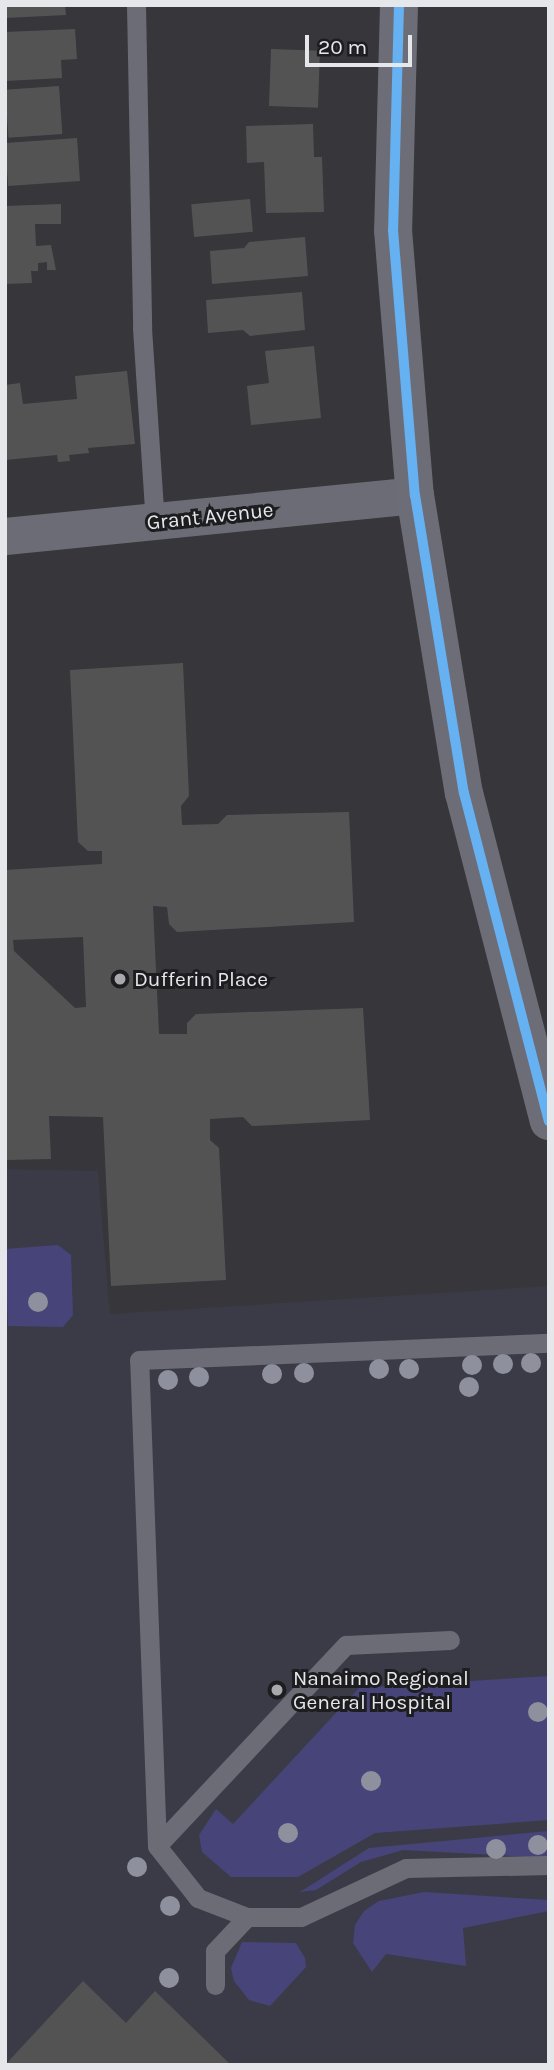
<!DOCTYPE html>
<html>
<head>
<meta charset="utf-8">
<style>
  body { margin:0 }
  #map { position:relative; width:554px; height:2070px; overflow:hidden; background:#36363b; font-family:Karla,sans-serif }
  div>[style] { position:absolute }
  .built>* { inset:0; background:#3b3b47 }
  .green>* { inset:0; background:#47447a }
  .building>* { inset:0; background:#545354; transform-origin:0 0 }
  .lane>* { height:19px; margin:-9.5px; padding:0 9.5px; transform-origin:9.5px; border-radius:9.5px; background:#6c6c76 }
  .street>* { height:37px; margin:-18.5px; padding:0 18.5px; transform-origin:18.5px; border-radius:18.5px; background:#6c6c76 }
  .secondary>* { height:38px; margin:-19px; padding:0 19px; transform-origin:19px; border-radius:19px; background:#6d6d78 }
  .bus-1>* { height:10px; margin:-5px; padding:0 5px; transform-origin:5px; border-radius:5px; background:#66b1f2 }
  .trees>* { width:20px; height:20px; margin:-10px; border-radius:50%; background:#8f909d }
  .dots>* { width:19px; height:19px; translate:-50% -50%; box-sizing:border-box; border:4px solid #1d1d20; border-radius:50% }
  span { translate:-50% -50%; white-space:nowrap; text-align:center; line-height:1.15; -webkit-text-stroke:6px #1d1d20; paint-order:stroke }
  .street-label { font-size:21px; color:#e6e7eb }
  .poi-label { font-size:21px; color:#e6e7eb }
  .left { translate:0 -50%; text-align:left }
  .frame { position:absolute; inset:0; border:7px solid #e6e7eb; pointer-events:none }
  .scale { position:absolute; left:305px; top:35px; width:107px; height:32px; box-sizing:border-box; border:4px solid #e6e7eb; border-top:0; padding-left:9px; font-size:21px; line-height:24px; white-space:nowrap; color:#e6e7eb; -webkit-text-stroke:5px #1d1d20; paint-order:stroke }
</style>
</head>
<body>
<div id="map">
  <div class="built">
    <div style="clip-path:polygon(5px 1169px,98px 1171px,110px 1314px,549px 1286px,549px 2065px,5px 2065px)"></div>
  </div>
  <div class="green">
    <div style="clip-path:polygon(58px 1245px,71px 1255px,73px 1315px,63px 1327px,8px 1326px,5px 1249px)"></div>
    <div style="clip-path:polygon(549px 1676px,549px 1820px,375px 1833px,298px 1877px,231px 1877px,202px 1852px,199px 1835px,216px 1809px,233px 1824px,359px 1688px)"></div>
    <div style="clip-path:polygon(549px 1831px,549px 1858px,403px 1850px,361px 1862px,316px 1890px,300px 1892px,369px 1848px)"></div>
    <div style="clip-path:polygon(424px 1892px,549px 1900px,549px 1911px,463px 1928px,466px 1966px,386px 1954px,372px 1972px,353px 1943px,355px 1925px,364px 1911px,379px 1901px)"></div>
    <div style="clip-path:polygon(242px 1942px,296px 1943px,305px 1958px,306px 1967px,270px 2006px,249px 2000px,234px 1981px,231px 1968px)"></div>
  </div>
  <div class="building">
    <div style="clip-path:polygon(5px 5px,65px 5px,66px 15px,5px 18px)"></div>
    <div style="clip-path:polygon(75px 29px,77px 59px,61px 60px,62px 78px,5px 81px,5px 32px)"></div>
    <div style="left:271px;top:49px;width:49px;height:57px;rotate:2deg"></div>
    <div style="left:59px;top:86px;width:48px;height:54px;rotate:86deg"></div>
    <div style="clip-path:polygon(313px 124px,314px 157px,322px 157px,324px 212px,266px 213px,264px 162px,247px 163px,246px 126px)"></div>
    <div style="left:77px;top:138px;width:43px;height:72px;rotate:86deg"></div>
    <div style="left:250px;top:199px;width:33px;height:59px;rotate:85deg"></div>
    <div style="clip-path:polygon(61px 204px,61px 224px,35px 224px,36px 246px,51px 245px,56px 270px,47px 270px,47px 262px,38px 263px,38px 271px,31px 271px,32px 283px,5px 284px,5px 206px)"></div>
    <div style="clip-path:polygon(305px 237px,308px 276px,212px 284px,210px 251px,244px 248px,249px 242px)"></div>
    <div style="clip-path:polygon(302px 292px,305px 330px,250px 336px,243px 330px,208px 333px,206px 300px)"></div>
    <div style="clip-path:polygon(314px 346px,321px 418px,251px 425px,247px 386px,269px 383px,265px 351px)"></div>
    <div style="clip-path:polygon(127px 371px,135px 444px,88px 448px,89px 453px,69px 455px,70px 461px,58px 462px,57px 455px,5px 460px,5px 385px,20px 383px,23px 404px,77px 399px,75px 376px)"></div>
    <div style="clip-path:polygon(evenodd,183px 663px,189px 796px,181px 806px,182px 825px,218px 824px,227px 815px,349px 812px,354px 922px,177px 932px,169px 924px,167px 907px,153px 906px,159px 1034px,187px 1034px,187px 1023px,196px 1014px,363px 1008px,370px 1120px,252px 1126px,243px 1117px,210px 1119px,210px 1140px,219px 1148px,226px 1280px,111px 1286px,103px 1117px,49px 1116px,51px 1159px,6px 1160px,5px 870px,102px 864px,102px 851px,88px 851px,78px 842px,70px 670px,183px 663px,83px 937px,86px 1007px,75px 1008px,14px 951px,13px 940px,83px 937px)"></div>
    <div style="clip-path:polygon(83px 1981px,126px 2023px,155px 1991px,231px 2065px,5px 2065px)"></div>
  </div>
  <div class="lane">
    <div style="left:136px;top:5px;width:323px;rotate:88.9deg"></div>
    <div style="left:142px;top:328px;width:194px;rotate:86.2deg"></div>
    <div style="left:157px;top:1846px;width:486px;rotate:-92.1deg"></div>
    <div style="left:139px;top:1360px;width:410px;rotate:-2.4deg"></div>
    <div style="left:247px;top:1917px;width:53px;rotate:-158.8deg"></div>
    <div style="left:198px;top:1898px;width:66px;rotate:-128.3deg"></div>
    <div style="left:157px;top:1846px;width:276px;rotate:-46.8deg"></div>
    <div style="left:346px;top:1645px;width:104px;rotate:-2.8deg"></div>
    <div style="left:215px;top:1985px;width:34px;rotate:-90deg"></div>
    <div style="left:215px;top:1951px;width:47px;rotate:-46.7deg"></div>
    <div style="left:247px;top:1917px;width:54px"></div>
    <div style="left:301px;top:1917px;width:116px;rotate:-25deg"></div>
    <div style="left:406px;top:1868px;width:143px;rotate:-1.2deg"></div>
  </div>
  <div class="street">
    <div style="left:5px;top:536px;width:412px;rotate:-5.7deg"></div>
  </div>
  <div class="secondary">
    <div style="left:399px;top:5px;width:225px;rotate:91.5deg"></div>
    <div style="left:393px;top:230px;width:266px;rotate:85.3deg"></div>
    <div style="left:415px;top:495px;width:302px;rotate:80.7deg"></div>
    <div style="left:464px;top:793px;width:339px;rotate:75.5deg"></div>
  </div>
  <div class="bus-1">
    <div style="left:399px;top:5px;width:225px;rotate:91.5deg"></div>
    <div style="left:393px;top:230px;width:266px;rotate:85.3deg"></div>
    <div style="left:415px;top:495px;width:302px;rotate:80.7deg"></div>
    <div style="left:464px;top:793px;width:339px;rotate:75.5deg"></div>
  </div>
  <div class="trees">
    <div style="left:38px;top:1302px"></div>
    <div style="left:531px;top:1363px"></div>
    <div style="left:503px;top:1364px"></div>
    <div style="left:472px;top:1365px"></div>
    <div style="left:379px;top:1369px"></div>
    <div style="left:409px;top:1369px"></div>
    <div style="left:304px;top:1373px"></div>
    <div style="left:272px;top:1374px"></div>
    <div style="left:199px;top:1377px"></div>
    <div style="left:168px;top:1380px"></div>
    <div style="left:469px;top:1387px"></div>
    <div style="left:538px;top:1712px"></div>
    <div style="left:371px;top:1781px"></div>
    <div style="left:288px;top:1833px"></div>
    <div style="left:538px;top:1845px"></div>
    <div style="left:496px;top:1849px"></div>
    <div style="left:137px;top:1867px"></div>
    <div style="left:170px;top:1906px"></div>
    <div style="left:169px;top:1978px"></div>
  </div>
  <div class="dots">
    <div style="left:120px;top:979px;background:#a8a9ad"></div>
    <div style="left:277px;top:1690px;background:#a8a9ad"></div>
  </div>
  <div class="street-label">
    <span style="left:210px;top:516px;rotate:-6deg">Grant Avenue</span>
  </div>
  <div class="poi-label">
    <span class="left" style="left:134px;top:979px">Dufferin Place</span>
    <span class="left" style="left:293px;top:1690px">Nanaimo Regional<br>General Hospital</span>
  </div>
  <div class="frame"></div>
  <div class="scale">20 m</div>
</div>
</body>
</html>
